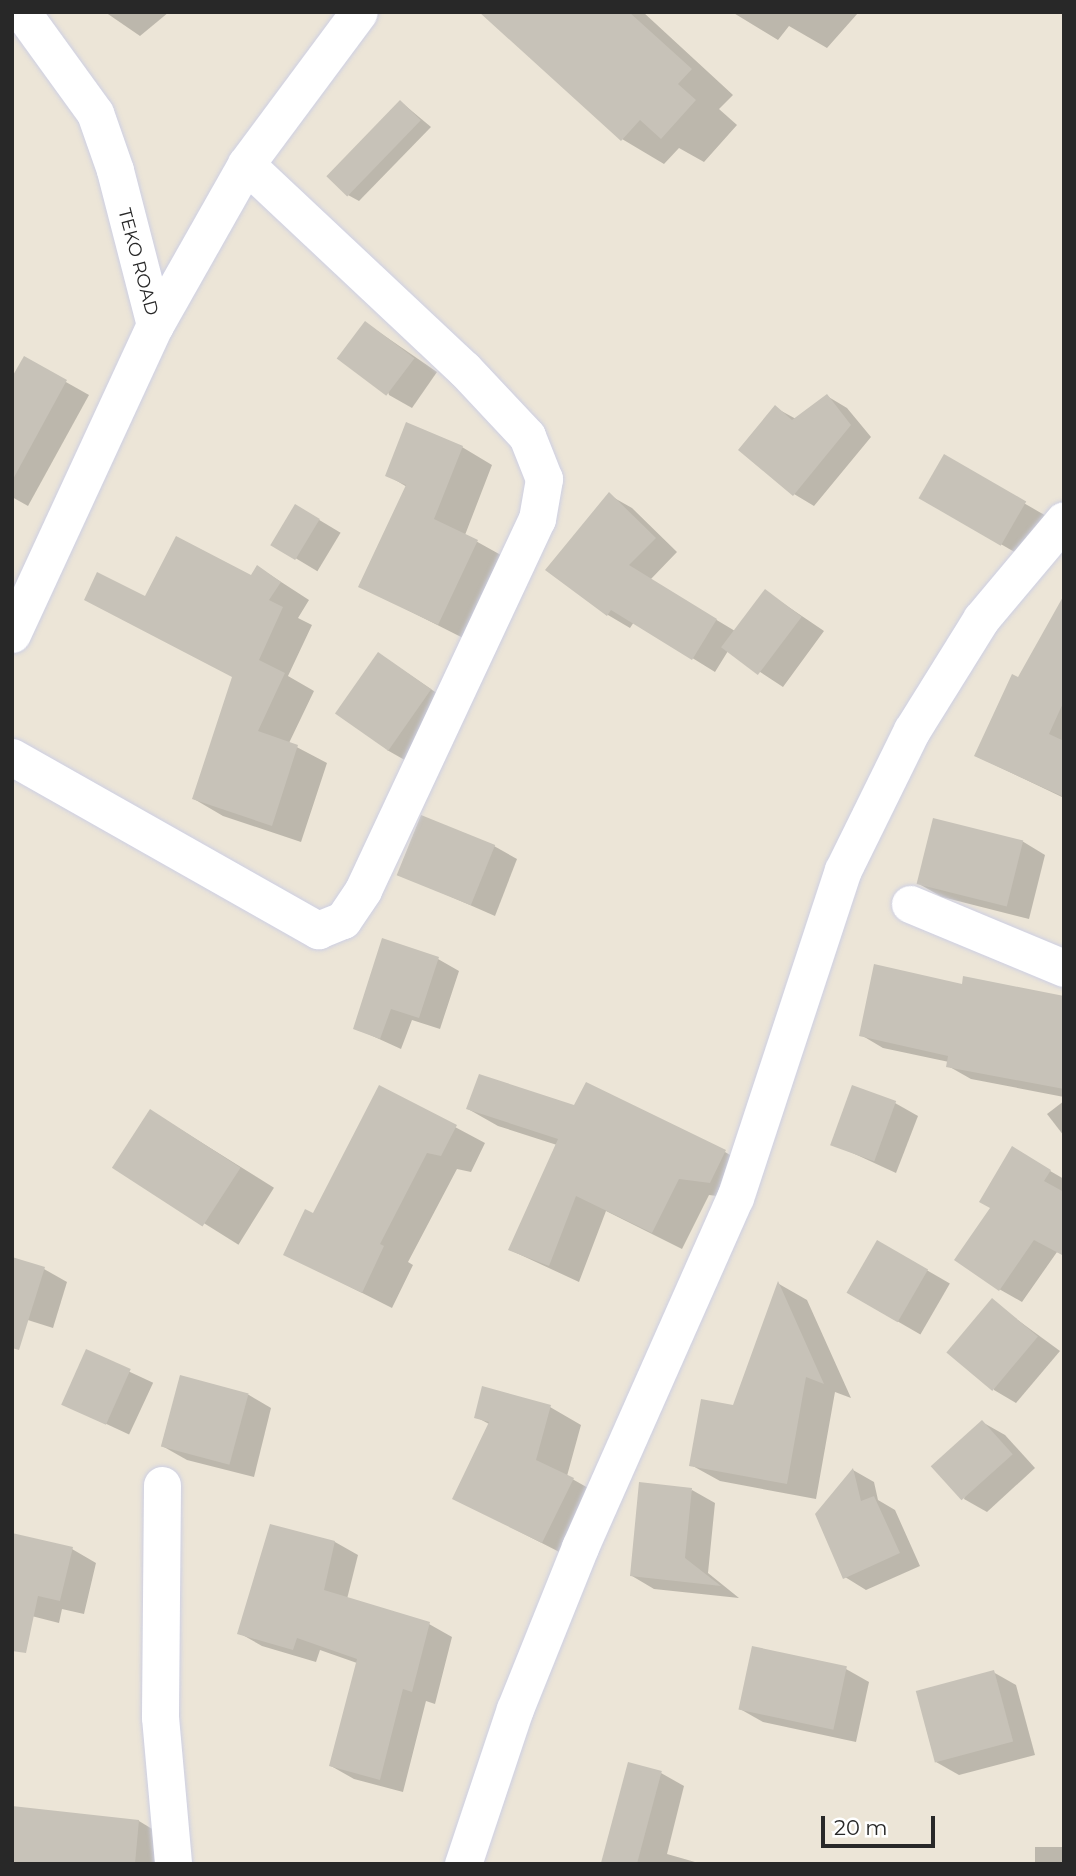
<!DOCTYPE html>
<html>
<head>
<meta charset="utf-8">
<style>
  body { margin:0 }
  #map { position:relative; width:1076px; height:1876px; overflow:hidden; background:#ece5d7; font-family:Montserrat,sans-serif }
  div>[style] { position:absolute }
  .shadow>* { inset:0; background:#0003; transform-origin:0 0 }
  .building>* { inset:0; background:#c7c2b8; transform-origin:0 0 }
  .roads { filter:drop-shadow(0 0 2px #cdcfe3) drop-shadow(0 0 2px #cdcfe3) }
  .minor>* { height:37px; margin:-18.5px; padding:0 18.5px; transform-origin:18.5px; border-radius:18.5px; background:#fff }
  span { translate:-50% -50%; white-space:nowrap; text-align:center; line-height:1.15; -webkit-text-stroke:7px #fff; paint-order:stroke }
  .street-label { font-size:18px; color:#282828 }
  .frame { position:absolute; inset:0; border:14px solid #282828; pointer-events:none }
  .scale { position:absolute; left:821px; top:1816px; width:114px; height:32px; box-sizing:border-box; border:4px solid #282828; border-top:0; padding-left:9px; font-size:21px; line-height:24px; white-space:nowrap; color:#282828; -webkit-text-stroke:5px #fff; paint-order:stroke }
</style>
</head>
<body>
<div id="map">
  <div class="shadow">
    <div style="clip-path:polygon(105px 12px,169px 12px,140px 36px)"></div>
    <div style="clip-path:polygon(482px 12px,643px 12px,733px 95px,719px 109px,737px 125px,704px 162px,679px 148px,664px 164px,622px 139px)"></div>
    <div style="clip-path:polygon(732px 12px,857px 12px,858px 13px,827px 48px,789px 26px,778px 40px)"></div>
    <div style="clip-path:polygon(401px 102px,431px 127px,359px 201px,348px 195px)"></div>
    <div style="clip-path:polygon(366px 323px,437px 372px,412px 408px,389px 395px)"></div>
    <div style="clip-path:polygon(25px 359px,89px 395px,28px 506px,12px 497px,12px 381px)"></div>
    <div style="clip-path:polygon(827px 396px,847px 408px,871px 437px,814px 506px,794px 494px,776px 408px,796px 419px)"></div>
    <div style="clip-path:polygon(462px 447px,492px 465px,465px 535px,508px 559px,469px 641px,360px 586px,407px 487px,387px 475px)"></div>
    <div style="left:944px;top:457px;width:119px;height:47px;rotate:30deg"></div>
    <div style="clip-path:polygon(609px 495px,632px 508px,677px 552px,650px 580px,735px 631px,765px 591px,824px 631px,783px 687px,728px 651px,715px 672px,634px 622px,630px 628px,608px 615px)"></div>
    <div style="left:296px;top:506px;width:52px;height:45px;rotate:31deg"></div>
    <div style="clip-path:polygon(258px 567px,309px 600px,298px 618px,312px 625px,288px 676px,314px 691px,289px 743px,327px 763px,301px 842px,223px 816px,194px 799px,234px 677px,145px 598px,252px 577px)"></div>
    <div style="clip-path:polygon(1064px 607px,1064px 798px,976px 756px)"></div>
    <div style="clip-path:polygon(379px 654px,453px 704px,410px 763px,387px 750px)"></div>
    <div style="clip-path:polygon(1022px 841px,1045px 855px,1029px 919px,942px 897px,919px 884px)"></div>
    <div style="clip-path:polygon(494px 846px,517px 859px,495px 916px,399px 874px)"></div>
    <div style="clip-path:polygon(438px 959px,459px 971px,440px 1029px,412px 1020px,401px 1049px,355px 1028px)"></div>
    <div style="clip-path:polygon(963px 986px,1064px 997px,1064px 1097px,971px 1079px,948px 1066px,949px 1062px,883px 1048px,861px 1035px)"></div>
    <div style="clip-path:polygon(380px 1087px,485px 1143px,471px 1172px,457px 1169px,408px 1262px,413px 1265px,392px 1308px,285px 1254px,314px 1215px)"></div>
    <div style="clip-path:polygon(1064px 1101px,1064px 1136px,1047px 1114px)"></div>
    <div style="clip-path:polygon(895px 1103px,918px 1116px,896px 1173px,833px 1144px)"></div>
    <div style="clip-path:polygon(468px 1109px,725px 1152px,754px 1169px,740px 1199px,709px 1195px,682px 1249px,606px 1211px,579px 1282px,510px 1250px,557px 1145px,498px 1126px)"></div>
    <div style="left:151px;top:1111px;width:145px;height:67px;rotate:32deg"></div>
    <div style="clip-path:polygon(1012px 1149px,1064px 1179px,1064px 1255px,1057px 1252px,1022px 1302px,999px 1289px,992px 1208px)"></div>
    <div style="left:878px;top:1242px;width:83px;height:59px;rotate:30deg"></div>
    <div style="clip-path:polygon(44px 1269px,67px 1282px,53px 1328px,12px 1315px)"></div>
    <div style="clip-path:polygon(779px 1284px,807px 1300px,851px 1398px,835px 1392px,816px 1499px,720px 1481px,691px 1465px,734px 1407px)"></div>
    <div style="clip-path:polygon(992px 1301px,1060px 1351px,1016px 1403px,994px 1390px)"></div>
    <div style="left:87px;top:1352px;width:73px;height:57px;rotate:25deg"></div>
    <div style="clip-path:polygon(181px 1378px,249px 1395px,271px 1408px,254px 1477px,187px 1460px,164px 1447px)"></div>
    <div style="clip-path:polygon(550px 1407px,581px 1425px,567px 1476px,604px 1497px,573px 1559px,454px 1498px,489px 1424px,476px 1417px)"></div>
    <div style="clip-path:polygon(982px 1422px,1005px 1435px,1035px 1468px,987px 1512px,964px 1499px)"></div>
    <div style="clip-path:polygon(853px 1470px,874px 1482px,878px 1500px,895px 1510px,920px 1566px,866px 1590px,845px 1577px)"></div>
    <div style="clip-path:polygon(692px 1490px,715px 1503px,708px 1573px,739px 1598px,654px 1589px,632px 1576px)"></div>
    <div style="clip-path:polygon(271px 1526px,335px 1542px,358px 1555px,347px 1599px,429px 1624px,452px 1637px,435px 1704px,426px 1701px,403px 1792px,354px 1779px,331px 1766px,357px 1663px,320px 1650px,316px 1662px,262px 1646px,239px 1633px)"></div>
    <div style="clip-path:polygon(72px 1549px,96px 1563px,84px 1614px,62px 1609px,59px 1623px,12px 1611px)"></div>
    <div style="clip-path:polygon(846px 1669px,869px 1682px,856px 1742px,763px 1722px,740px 1709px)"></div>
    <div style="clip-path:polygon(993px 1672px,1016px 1685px,1035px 1755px,959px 1775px,936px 1762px)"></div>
    <div style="clip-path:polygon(661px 1773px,684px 1786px,667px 1854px,702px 1864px,604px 1864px)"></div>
    <div style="clip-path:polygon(12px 1808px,139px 1821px,172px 1841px,170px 1864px,12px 1864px)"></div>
    <div style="left:1035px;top:1847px;width:29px;height:17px"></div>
  </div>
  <div class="building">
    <div style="clip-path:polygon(479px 12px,629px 12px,692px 69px,678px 84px,696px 100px,661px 139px,640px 120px,621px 141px)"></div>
    <div style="left:400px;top:100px;width:29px;height:106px;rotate:44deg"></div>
    <div style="left:365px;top:321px;width:62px;height:47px;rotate:37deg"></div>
    <div style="clip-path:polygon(24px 356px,67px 380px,12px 481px,12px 377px)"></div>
    <div style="clip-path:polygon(827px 394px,851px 425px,793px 496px,738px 450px,775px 405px,792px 420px)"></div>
    <div style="clip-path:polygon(406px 422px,463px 446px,434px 519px,478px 540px,438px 625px,358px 587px,406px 485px,385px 476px)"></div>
    <div style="left:944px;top:454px;width:95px;height:51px;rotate:30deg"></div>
    <div style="clip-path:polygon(609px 492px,656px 538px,629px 565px,717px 619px,692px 660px,611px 610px,607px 616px,545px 570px)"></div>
    <div style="left:295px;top:504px;width:29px;height:48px;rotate:31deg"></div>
    <div style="clip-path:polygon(176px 536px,251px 575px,257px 565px,281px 582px,269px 600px,283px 607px,259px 660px,285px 673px,258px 731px,298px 745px,272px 826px,192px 799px,232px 677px,84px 600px,97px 572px,145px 596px)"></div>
    <div style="left:765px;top:589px;width:46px;height:73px;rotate:37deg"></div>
    <div style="clip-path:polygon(1064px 595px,1064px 701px,1049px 734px,1064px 741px,1064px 797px,974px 756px,1012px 674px,1018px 677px)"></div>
    <div style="left:378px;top:652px;width:65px;height:75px;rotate:35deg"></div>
    <div style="left:421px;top:815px;width:80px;height:65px;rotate:22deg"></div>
    <div style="left:933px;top:818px;width:93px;height:68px;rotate:14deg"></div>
    <div style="clip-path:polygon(382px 938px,439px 957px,419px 1018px,391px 1009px,380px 1039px,353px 1029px)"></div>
    <div style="clip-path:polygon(874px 964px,962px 984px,963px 976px,1064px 996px,1064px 1089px,946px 1067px,948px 1056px,859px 1036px)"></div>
    <div style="clip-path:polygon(479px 1074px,574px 1105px,586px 1082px,726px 1150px,710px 1183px,679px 1179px,652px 1233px,576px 1196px,549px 1266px,508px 1250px,558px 1139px,466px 1109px)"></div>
    <div style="clip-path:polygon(379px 1085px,457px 1125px,441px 1156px,427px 1153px,380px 1244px,384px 1246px,362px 1293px,283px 1255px,305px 1209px,313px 1213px)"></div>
    <div style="left:852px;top:1085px;width:47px;height:64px;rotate:20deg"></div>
    <div style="left:150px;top:1109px;width:108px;height:70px;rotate:33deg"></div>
    <div style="clip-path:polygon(1012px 1146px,1051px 1170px,1044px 1181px,1064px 1192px,1064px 1256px,1034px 1240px,999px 1291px,954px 1260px,990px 1208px,979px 1202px)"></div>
    <div style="left:877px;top:1240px;width:59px;height:61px;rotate:30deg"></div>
    <div style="clip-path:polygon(12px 1257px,45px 1267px,19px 1350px,12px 1348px)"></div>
    <div style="clip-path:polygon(778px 1281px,824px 1384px,806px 1377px,787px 1484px,689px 1466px,701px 1399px,733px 1405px)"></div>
    <div style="left:992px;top:1298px;width:60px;height:71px;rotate:40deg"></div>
    <div style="left:86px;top:1349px;width:49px;height:61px;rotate:24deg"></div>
    <div style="left:180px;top:1375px;width:71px;height:74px;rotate:15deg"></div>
    <div style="clip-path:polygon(482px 1386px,551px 1405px,536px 1460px,574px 1478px,542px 1543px,452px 1499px,489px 1422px,474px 1418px)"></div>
    <div style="left:982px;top:1420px;width:46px;height:69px;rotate:48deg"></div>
    <div style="clip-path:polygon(853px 1468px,861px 1501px,874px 1496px,900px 1553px,843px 1579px,815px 1514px)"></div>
    <div style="clip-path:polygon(639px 1482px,692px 1488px,685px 1558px,721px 1586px,630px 1576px)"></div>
    <div style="clip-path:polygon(270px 1524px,335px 1541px,324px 1590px,430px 1622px,412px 1692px,403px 1689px,380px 1780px,329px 1766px,357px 1659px,297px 1638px,293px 1650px,237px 1634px)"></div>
    <div style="clip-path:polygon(12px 1533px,73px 1547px,60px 1601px,38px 1596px,26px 1653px,12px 1651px)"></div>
    <div style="left:752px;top:1646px;width:97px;height:65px;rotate:12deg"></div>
    <div style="left:994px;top:1670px;width:74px;height:81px;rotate:75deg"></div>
    <div style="left:628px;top:1762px;width:35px;height:105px;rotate:15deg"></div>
    <div style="clip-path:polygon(12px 1806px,139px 1820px,135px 1864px,12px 1864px)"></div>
  </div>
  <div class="roads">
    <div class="minor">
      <div style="left:155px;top:325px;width:185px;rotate:-60.5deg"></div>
      <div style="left:246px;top:164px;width:189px;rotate:-53.4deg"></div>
      <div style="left:12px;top:634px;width:340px;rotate:-65.2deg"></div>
      <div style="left:155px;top:325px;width:160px;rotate:-104.5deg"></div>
      <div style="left:115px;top:170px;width:60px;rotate:-109.3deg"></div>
      <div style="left:95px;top:113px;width:125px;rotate:-125.9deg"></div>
      <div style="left:12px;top:757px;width:352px;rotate:29.5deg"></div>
      <div style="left:318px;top:930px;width:27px;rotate:-22deg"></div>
      <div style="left:343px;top:920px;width:36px;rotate:-56deg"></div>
      <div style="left:363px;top:890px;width:410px;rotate:-64.9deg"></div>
      <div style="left:537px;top:519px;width:41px;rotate:-80.1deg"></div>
      <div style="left:544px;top:479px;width:46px;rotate:-111.6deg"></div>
      <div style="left:527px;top:436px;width:92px;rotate:-133.2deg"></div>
      <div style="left:464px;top:369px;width:299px;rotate:-136.8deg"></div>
      <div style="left:910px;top:904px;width:167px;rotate:22.6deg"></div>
      <div style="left:162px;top:1485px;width:232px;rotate:90.5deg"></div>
      <div style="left:160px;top:1717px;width:148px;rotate:84.9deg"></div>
      <div style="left:463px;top:1864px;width:163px;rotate:-71.5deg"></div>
      <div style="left:515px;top:1709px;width:175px;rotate:-68.1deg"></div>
      <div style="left:580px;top:1547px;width:382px;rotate:-66.1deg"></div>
      <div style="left:735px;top:1198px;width:345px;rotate:-71.8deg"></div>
      <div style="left:843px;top:870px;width:156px;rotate:-63.8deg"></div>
      <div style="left:912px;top:730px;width:131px;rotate:-58.1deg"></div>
      <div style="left:981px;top:619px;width:129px;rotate:-50deg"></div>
    </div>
  </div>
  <div class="street-label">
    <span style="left:138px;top:262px;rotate:75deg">TEKO ROAD</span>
  </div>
  <div class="frame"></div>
  <div class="scale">20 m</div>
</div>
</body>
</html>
